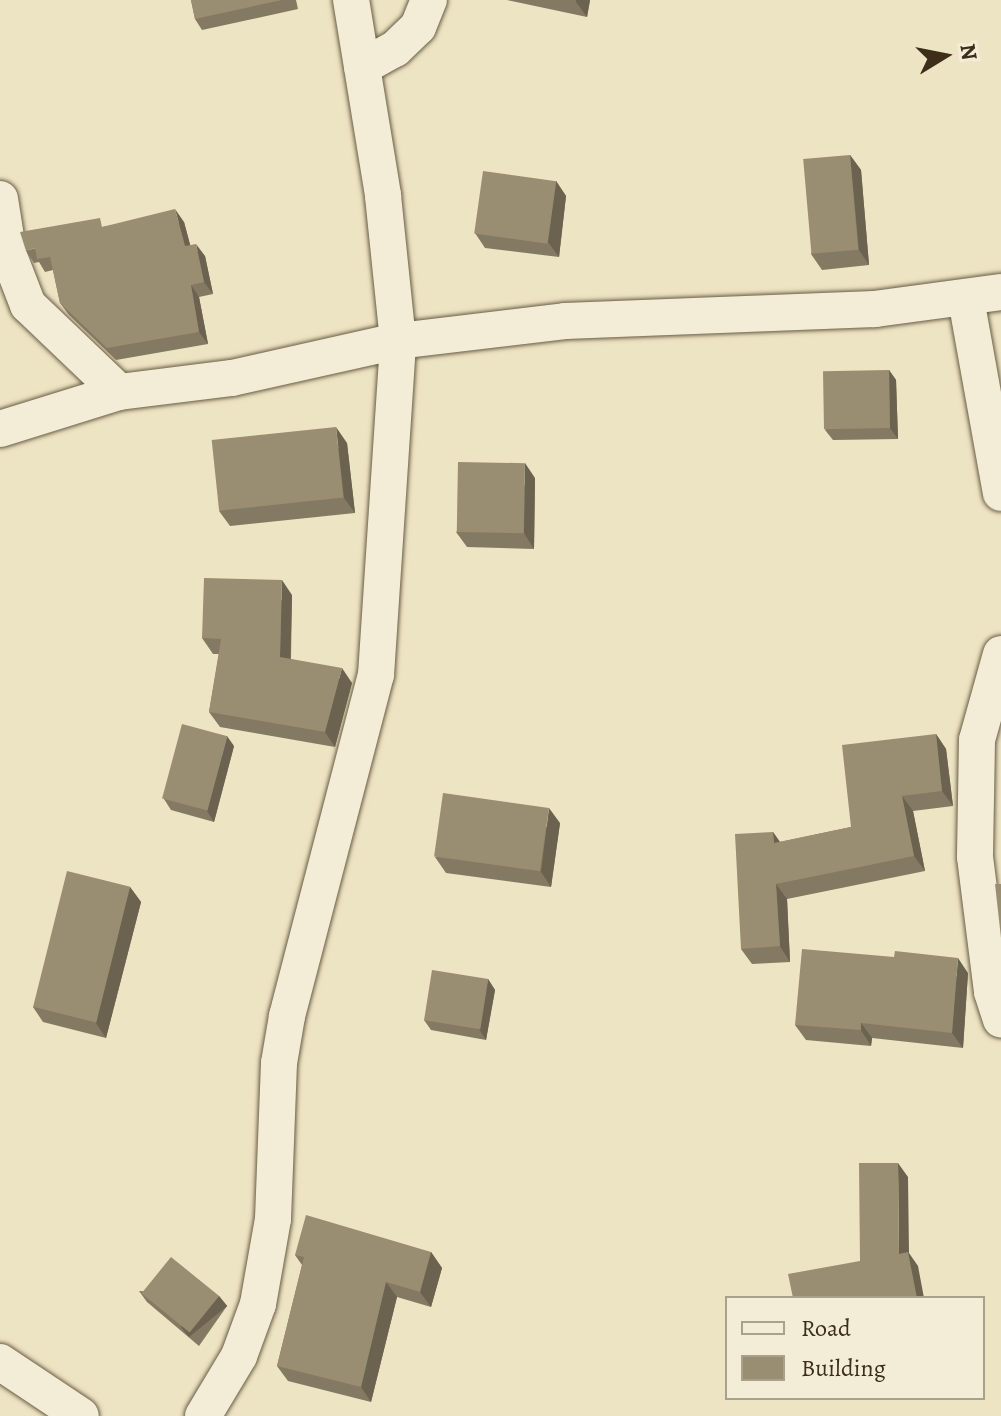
<!DOCTYPE html>
<html>
<head>
<meta charset="utf-8">
<style>
  body { margin:0 }
  #map { position:relative; width:1001px; height:1416px; overflow:hidden; background:#ede4c3; font-family:Alegreya,serif }
  div>[style] { position:absolute }
  .roads { filter:drop-shadow(0 0 2px #695c44) drop-shadow(0 0 2px #695c44) }
  .minor>* { height:36px; margin:-18px; padding:0 18px; transform-origin:18px; border-radius:18px; background:#f3edd8 }
  .wall>* { inset:0; background:#847962 }
  .shaded-wall>* { inset:0; background:#6b6350; transform-origin:0 0 }
  .building>* { inset:0; background:#998d72; transform-origin:0 0 }
  span { translate:-50% -50%; white-space:nowrap; text-align:center; line-height:1.15; -webkit-text-stroke:7px #f3edd8; paint-order:stroke }
  .legend { position:absolute; left:725px; top:1296px; width:260px; height:104px; box-sizing:border-box; background:#f3edd8; border:2px solid #aaa18c; margin:0; padding:10px 14px; list-style:none; font-size:24px; color:#3d2e1a }
  .legend li { display:flex; align-items:center; gap:16px; height:40px }
  .legend b { width:40px; border:2px solid #aaa18c }
  .north { position:absolute; left:905px; top:16px; width:80px; height:80px; -webkit-text-stroke:6px #f3edd8; paint-order:stroke; rotate:80deg; font-size:22px; font-weight:700; line-height:32px; text-align:center; color:#3d2e1a }
  .north::after { content:''; display:block; margin:auto; width:28px; height:36px; background:#3d2e1a; clip-path:polygon(50% 0,100% 100%,50% 72%,0 100%) }
</style>
</head>
<body>
<div id="map">
  <div class="roads">
    <div class="minor">
      <div style="left:362px;top:67px;width:38px;rotate:-29deg"></div>
      <div style="left:395px;top:49px;width:32px;rotate:-44deg"></div>
      <div style="left:418px;top:27px;width:29px;rotate:-68deg"></div>
      <div style="left:0;top:199px;width:58px;rotate:81deg"></div>
      <div style="left:9px;top:256px;width:53px;rotate:68.8deg"></div>
      <div style="left:28px;top:305px;width:126px;rotate:43.7deg"></div>
      <div style="left:966px;top:299px;width:197px;rotate:79.8deg"></div>
      <div style="left:0;top:429px;width:125px;rotate:-17.3deg"></div>
      <div style="left:119px;top:392px;width:114px;rotate:-7.1deg"></div>
      <div style="left:232px;top:378px;width:170px;rotate:-12.6deg"></div>
      <div style="left:398px;top:341px;width:168px;rotate:-6.8deg"></div>
      <div style="left:565px;top:321px;width:310px;rotate:-2.2deg"></div>
      <div style="left:875px;top:309px;width:127px;rotate:-7.7deg"></div>
      <div style="left:1001px;top:654px;width:89px;rotate:105.6deg"></div>
      <div style="left:977px;top:740px;width:117px;rotate:91deg"></div>
      <div style="left:975px;top:857px;width:136px;rotate:82.8deg"></div>
      <div style="left:992px;top:992px;width:29px;rotate:72deg"></div>
      <div style="left:0;top:1362px;width:97px;rotate:33.7deg"></div>
      <div style="left:203px;top:1416px;width:70px;rotate:-59deg"></div>
      <div style="left:239px;top:1356px;width:55px;rotate:-69.9deg"></div>
      <div style="left:258px;top:1304px;width:86px;rotate:-80deg"></div>
      <div style="left:273px;top:1219px;width:156px;rotate:-87.8deg"></div>
      <div style="left:279px;top:1063px;width:48px;rotate:-80.3deg"></div>
      <div style="left:287px;top:1016px;width:352px;rotate:-75.4deg"></div>
      <div style="left:376px;top:675px;width:335px;rotate:-86.2deg"></div>
      <div style="left:398px;top:341px;width:147px;rotate:-95.9deg"></div>
      <div style="left:383px;top:195px;width:198px;rotate:-99.3deg"></div>
    </div>
  </div>
  <div class="wall">
    <div style="clip-path:polygon(191px 0,296px 0,298px 9px,202px 30px,195px 19px)"></div>
    <div style="clip-path:polygon(507px 0,590px 0,587px 17px)"></div>
    <div style="clip-path:polygon(850px 155px,861px 170px,869px 265px,822px 270px,811px 254px)"></div>
    <div style="clip-path:polygon(556px 181px,566px 196px,559px 257px,485px 248px,475px 233px)"></div>
    <div style="clip-path:polygon(184px 222px,190px 245px,205px 256px,213px 294px,199px 297px,208px 344px,116px 360px,69px 315px,60px 303px,53px 270px,45px 272px,39px 262px,34px 263px,26px 251px,106px 226px)"></div>
    <div style="clip-path:polygon(889px 370px,896px 380px,898px 439px,833px 440px,825px 430px)"></div>
    <div style="clip-path:polygon(347px 443px,355px 513px,230px 526px,219px 511px)"></div>
    <div style="clip-path:polygon(535px 478px,534px 549px,467px 547px,456px 532px)"></div>
    <div style="clip-path:polygon(292px 595px,291px 659px,352px 683px,335px 747px,220px 727px,209px 712px,219px 654px,213px 654px,202px 638px)"></div>
    <div style="clip-path:polygon(936px 734px,946px 749px,953px 806px,913px 811px,925px 871px,787px 899px,790px 962px,752px 964px,741px 949px,773px 832px,780px 842px,851px 827px)"></div>
    <div style="clip-path:polygon(234px 746px,214px 822px,171px 810px,164px 799px)"></div>
    <div style="clip-path:polygon(560px 823px,551px 887px,446px 873px,435px 857px)"></div>
    <div style="clip-path:polygon(130px 887px,141px 902px,106px 1038px,43px 1022px,33px 1007px)"></div>
    <div style="clip-path:polygon(968px 973px,963px 1048px,872px 1038px,871px 1046px,806px 1040px,795px 1025px)"></div>
    <div style="clip-path:polygon(488px 979px,495px 990px,486px 1040px,431px 1030px,424px 1020px)"></div>
    <div style="clip-path:polygon(431px 1252px,442px 1268px,431px 1307px,397px 1297px,371px 1402px,288px 1381px,277px 1366px,302px 1265px,295px 1255px)"></div>
    <div style="clip-path:polygon(139px 1291px,219px 1296px,227px 1306px,199px 1346px,147px 1302px)"></div>
  </div>
  <div class="shaded-wall">
    <div style="clip-path:polygon(576px 0,590px 0,587px 17px,576px 2px)"></div>
    <div style="clip-path:polygon(850px 155px,861px 170px,869px 265px,859px 250px)"></div>
    <div style="clip-path:polygon(556px 181px,566px 196px,559px 257px,548px 242px)"></div>
    <div style="clip-path:polygon(175px 209px,184px 222px,194px 259px,185px 246px)"></div>
    <div style="clip-path:polygon(196px 244px,205px 256px,213px 294px,204px 282px)"></div>
    <div style="clip-path:polygon(191px 285px,199px 297px,208px 344px,199px 332px)"></div>
    <div style="clip-path:polygon(889px 370px,896px 380px,898px 439px,890px 428px)"></div>
    <div style="clip-path:polygon(336px 427px,347px 443px,355px 513px,344px 498px)"></div>
    <div style="clip-path:polygon(525px 463px,535px 478px,534px 549px,524px 533px)"></div>
    <div style="clip-path:polygon(282px 580px,292px 595px,290px 672px,280px 657px)"></div>
    <div style="clip-path:polygon(342px 668px,352px 683px,335px 747px,325px 732px)"></div>
    <div style="clip-path:polygon(936px 734px,946px 749px,953px 806px,942px 791px)"></div>
    <div style="clip-path:polygon(227px 736px,234px 746px,214px 822px,207px 811px)"></div>
    <div style="clip-path:polygon(902px 796px,913px 811px,925px 871px,914px 856px)"></div>
    <div style="clip-path:polygon(549px 808px,560px 823px,551px 887px,541px 872px)"></div>
    <div style="clip-path:polygon(773px 832px,784px 848px,774px 843px)"></div>
    <div style="clip-path:polygon(776px 884px,787px 899px,790px 962px,780px 946px)"></div>
    <div style="clip-path:polygon(130px 887px,141px 902px,106px 1038px,96px 1023px)"></div>
    <div style="clip-path:polygon(958px 958px,968px 973px,963px 1048px,952px 1033px)"></div>
    <div style="clip-path:polygon(488px 979px,495px 990px,486px 1040px,479px 1029px)"></div>
    <div style="clip-path:polygon(861px 1023px,872px 1038px,871px 1046px,861px 1030px)"></div>
    <div style="clip-path:polygon(898px 1163px,908px 1177px,909px 1253px,918px 1266px,924px 1298px,917px 1298px,899px 1254px)"></div>
    <div style="clip-path:polygon(431px 1252px,442px 1268px,431px 1307px,420px 1292px)"></div>
    <div style="clip-path:polygon(386px 1282px,397px 1297px,371px 1402px,361px 1387px)"></div>
    <div style="left:219px;top:1296px;width:13px;height:49px;rotate:51deg"></div>
  </div>
  <div class="building">
    <div style="clip-path:polygon(191px 0,282px 0,195px 19px)"></div>
    <div style="left:850px;top:155px;width:95px;height:47px;rotate:85deg"></div>
    <div style="left:483px;top:171px;width:74px;height:63px;rotate:8deg"></div>
    <div style="clip-path:polygon(175px 209px,185px 246px,196px 244px,204px 282px,191px 285px,199px 332px,107px 348px,60px 303px,50px 257px,37px 259px,35px 248px,26px 251px,20px 232px,100px 218px,102px 227px)"></div>
    <div style="left:889px;top:370px;width:58px;height:66px;rotate:89deg"></div>
    <div style="left:336px;top:427px;width:71px;height:125px;rotate:84deg"></div>
    <div style="left:458px;top:462px;width:67px;height:70px;rotate:1deg"></div>
    <div style="clip-path:polygon(204px 578px,282px 580px,280px 657px,342px 668px,325px 732px,209px 712px,221px 639px,202px 638px)"></div>
    <div style="left:182px;top:724px;width:47px;height:77px;rotate:15deg"></div>
    <div style="clip-path:polygon(936px 734px,942px 791px,902px 796px,914px 856px,776px 884px,780px 946px,741px 949px,735px 834px,773px 832px,774px 843px,851px 827px,842px 745px)"></div>
    <div style="left:443px;top:793px;width:107px;height:64px;rotate:8deg"></div>
    <div style="left:67px;top:871px;width:65px;height:140px;rotate:14deg"></div>
    <div style="clip-path:polygon(995px 884px,1001px 884px,1001px 938px)"></div>
    <div style="clip-path:polygon(802px 949px,894px 957px,895px 951px,958px 958px,952px 1033px,861px 1023px,861px 1030px,795px 1025px)"></div>
    <div style="left:432px;top:970px;width:57px;height:51px;rotate:9deg"></div>
    <div style="clip-path:polygon(859px 1163px,898px 1163px,899px 1254px,908px 1252px,917px 1298px,793px 1298px,788px 1274px,860px 1261px)"></div>
    <div style="clip-path:polygon(306px 1215px,431px 1252px,420px 1292px,386px 1282px,361px 1387px,277px 1366px,304px 1257px,295px 1255px)"></div>
    <div style="left:171px;top:1257px;width:62px;height:47px;rotate:39deg"></div>
  </div>
  <ul class="legend">
  <li><b style="height:10px;background:#f3edd8"></b>Road</li>
  <li><b style="height:22px;background:#998d72"></b>Building</li>
  </ul>
  <div class="north">N</div>
</div>
</body>
</html>
